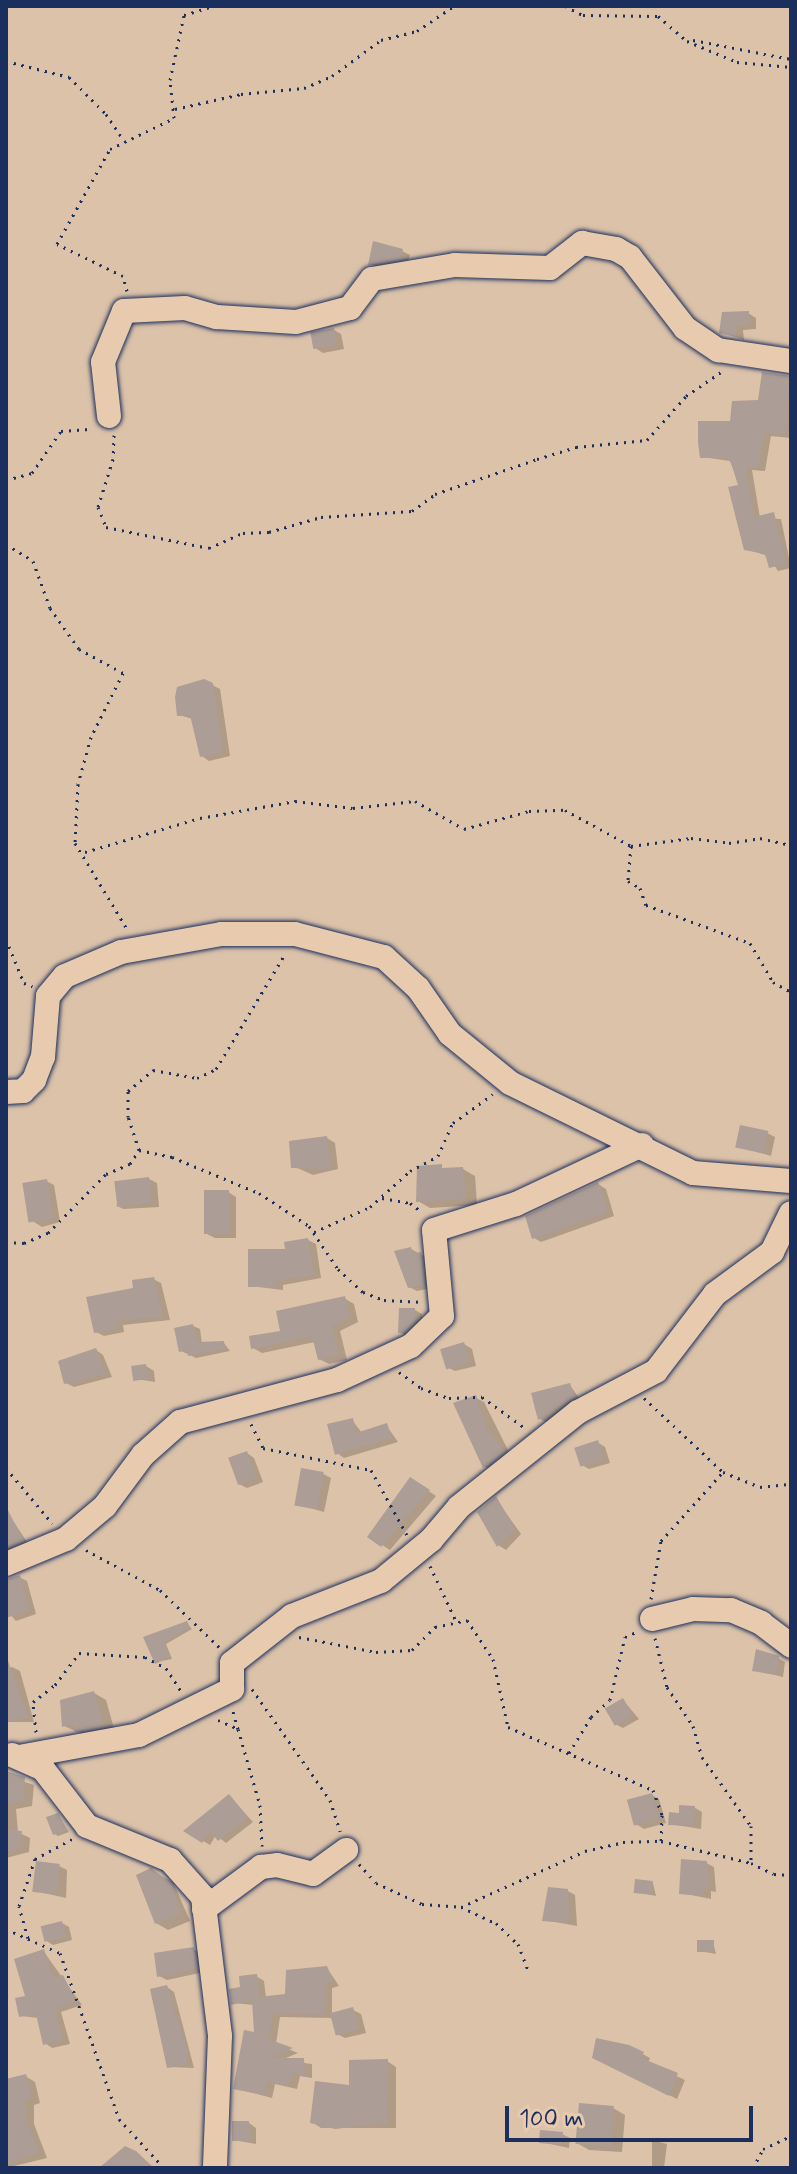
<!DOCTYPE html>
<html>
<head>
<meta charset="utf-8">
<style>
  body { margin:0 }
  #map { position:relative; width:797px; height:2174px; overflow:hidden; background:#dcc2a9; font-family:Mynerve,sans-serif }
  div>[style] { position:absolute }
  .shadow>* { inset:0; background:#0003 }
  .building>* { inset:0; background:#ac9d96; transform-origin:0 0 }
  .path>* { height:3px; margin-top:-1.5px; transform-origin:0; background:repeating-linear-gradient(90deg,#1b2f5e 0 2px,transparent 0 8px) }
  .roads { filter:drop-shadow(0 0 2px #1b2f5e) drop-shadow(0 0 2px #1b2f5e) }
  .minor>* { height:24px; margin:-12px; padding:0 12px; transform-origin:12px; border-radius:12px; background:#e8cbae }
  span { translate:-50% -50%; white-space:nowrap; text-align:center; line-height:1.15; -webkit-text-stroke:6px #e8cbae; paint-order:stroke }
  .frame { position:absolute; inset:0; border:8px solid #1b2f5e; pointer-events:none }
  .scale { position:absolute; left:505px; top:2106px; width:248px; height:36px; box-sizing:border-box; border:4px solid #1b2f5e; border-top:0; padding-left:10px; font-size:24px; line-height:28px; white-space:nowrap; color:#1b2f5e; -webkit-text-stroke:6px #e8cbae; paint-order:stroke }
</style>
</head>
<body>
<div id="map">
  <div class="shadow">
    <div style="clip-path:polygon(402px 251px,410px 255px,408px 262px,378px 268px,370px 264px)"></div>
    <div style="clip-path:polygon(748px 313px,756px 318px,756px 329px,743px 330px,744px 340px,721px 332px)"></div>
    <div style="clip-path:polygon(334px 330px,341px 334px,344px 349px,323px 353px,315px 348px)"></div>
    <div style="clip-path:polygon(791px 378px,791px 438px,771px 436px,765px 471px,752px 470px,760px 518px,781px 519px,791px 568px,778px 571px,768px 556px,746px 549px,741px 486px,730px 461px,702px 457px,732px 423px)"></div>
    <div style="clip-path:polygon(212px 685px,220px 689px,230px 756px,209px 761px,202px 756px,193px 719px,179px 715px)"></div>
    <div style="clip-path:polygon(767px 1133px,775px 1137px,771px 1156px,737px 1146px)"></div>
    <div style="clip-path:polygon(327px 1138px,335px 1143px,338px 1169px,313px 1175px,293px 1166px)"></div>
    <div style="clip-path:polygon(463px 1169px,475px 1176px,477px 1205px,430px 1208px,418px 1201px)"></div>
    <div style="clip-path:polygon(149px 1179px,157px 1183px,159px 1207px,123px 1209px,116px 1205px)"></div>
    <div style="clip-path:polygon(46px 1181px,54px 1185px,60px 1222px,42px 1227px,34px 1222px)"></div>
    <div style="clip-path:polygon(598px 1184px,606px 1189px,614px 1216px,541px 1242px,534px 1238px)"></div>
    <div style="clip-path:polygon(228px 1192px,236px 1197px,236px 1238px,215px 1238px,207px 1234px)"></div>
    <div style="clip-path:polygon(308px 1240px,316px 1244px,321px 1278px,283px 1285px,283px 1290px,250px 1286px,287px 1251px)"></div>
    <div style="clip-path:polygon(411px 1249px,428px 1258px,431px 1288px,417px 1291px,409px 1287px)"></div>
    <div style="clip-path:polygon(153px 1279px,161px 1283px,170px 1320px,123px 1325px,124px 1332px,104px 1336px,96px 1332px,135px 1289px)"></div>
    <div style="clip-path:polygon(344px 1298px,354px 1304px,358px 1322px,340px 1331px,347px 1360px,329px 1364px,319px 1359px,315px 1342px,262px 1353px,253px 1348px)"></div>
    <div style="clip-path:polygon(415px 1310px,422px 1314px,423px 1325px,407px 1336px,400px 1332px)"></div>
    <div style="clip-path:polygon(193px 1326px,200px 1329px,202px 1344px,224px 1343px,230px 1351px,196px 1358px,181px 1351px)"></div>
    <div style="clip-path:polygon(464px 1344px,472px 1349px,476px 1366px,455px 1371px,447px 1367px)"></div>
    <div style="clip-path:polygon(96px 1350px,103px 1355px,112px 1377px,74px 1387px,66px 1383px)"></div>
    <div style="clip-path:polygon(146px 1366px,154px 1371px,155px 1382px,136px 1379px)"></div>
    <div style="clip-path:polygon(570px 1385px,581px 1401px,548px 1423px,540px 1419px,534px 1395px)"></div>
    <div style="clip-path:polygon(476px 1398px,484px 1402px,511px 1456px,492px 1471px,485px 1467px,456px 1405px)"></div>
    <div style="clip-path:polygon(352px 1420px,362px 1433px,386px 1425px,398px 1442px,344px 1458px,337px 1453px)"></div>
    <div style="clip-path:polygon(597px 1442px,605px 1447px,610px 1463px,589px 1469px,582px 1465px)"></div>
    <div style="clip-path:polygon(247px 1453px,254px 1458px,263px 1482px,247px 1488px,239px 1484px)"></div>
    <div style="clip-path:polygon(323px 1474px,331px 1478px,324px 1512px,296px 1504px)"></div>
    <div style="clip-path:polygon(418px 1484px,436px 1496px,390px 1550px,370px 1537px)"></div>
    <div style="clip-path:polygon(496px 1499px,521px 1534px,506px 1550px,498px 1545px)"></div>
    <div style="clip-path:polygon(10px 1516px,29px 1545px,6px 1553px,6px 1518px)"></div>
    <div style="clip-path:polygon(19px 1577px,27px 1581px,36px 1614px,16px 1621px,6px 1610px,6px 1581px)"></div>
    <div style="clip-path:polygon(186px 1623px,192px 1629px,166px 1644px,172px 1659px,157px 1662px,145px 1638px)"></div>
    <div style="clip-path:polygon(778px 1658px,785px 1662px,783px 1677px,754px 1670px)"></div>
    <div style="clip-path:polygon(12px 1667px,20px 1671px,34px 1722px,6px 1722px,6px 1669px)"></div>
    <div style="clip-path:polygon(94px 1693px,106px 1700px,115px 1732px,89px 1737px,64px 1726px)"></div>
    <div style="clip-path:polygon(623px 1700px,639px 1719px,623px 1728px,615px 1724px)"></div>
    <div style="clip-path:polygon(6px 1776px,34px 1785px,32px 1806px,16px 1809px,18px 1832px,30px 1838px,29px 1852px,6px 1858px)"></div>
    <div style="clip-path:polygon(652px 1795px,659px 1799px,666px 1823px,644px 1829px,636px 1824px)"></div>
    <div style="clip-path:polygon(229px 1796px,253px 1822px,226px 1843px,216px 1835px,210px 1845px,186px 1831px)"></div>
    <div style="clip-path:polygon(695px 1808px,702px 1812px,701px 1829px,670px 1824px)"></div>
    <div style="clip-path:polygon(58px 1815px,69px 1832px,58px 1836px,55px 1834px)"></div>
    <div style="clip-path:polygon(706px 1863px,714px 1867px,716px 1892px,711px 1891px,711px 1899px,681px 1893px)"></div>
    <div style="clip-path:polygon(59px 1866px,67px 1870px,66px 1898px,35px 1891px)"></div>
    <div style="clip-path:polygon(151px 1871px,173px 1882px,190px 1921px,168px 1930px,156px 1923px)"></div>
    <div style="clip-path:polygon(653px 1883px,656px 1896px,636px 1892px)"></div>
    <div style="clip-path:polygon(568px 1891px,575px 1895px,577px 1926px,544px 1920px)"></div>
    <div style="clip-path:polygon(62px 1923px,69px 1927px,72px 1940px,53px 1945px,45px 1940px)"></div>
    <div style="clip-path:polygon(713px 1942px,716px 1954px,699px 1951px)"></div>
    <div style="clip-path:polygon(194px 1949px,201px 1954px,204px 1972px,167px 1980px,159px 1976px)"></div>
    <div style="clip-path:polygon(44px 1952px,82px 2005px,61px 2012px,70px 2044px,52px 2048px,45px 2043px,39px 2018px,21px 2016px)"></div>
    <div style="clip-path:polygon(327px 1968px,339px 1986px,332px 1988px,332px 2015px,353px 2010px,361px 2014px,366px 2033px,345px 2038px,337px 2034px,333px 2018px,280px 2017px,276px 2044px,298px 2053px,281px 2060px,312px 2064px,312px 2078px,300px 2076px,297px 2089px,275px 2084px,272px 2098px,235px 2088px,257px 2034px,254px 2005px,233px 2003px,242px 1988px,256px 1976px,264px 1981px,266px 1998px,287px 1996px)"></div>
    <div style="clip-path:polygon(167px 1987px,174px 1992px,194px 2068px,169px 2067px)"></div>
    <div style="clip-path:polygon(628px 2046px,650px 2058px,648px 2063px,685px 2080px,677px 2099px,602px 2062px)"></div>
    <div style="clip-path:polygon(387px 2061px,396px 2067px,396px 2128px,321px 2128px,312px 2122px)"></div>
    <div style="clip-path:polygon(25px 2076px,35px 2082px,40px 2103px,34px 2105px,34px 2124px,47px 2158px,6px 2168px,6px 2081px)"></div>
    <div style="clip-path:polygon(613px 2108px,625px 2115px,622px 2152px,589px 2150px,577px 2143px)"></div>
    <div style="clip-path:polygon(249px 2123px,256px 2128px,256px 2144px,233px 2140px)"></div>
    <div style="clip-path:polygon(562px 2134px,570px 2138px,569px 2148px,541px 2142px)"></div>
    <div style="clip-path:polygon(652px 2140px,667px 2144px,664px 2168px,652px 2168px)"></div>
  </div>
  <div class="building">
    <div style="clip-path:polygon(373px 241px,403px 249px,401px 259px,368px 265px)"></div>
    <div style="clip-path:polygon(749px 311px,749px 326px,736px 326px,736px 337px,719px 333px,722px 312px)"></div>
    <div style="left:334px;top:328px;width:17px;height:24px;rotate:80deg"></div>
    <div style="clip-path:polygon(762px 372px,791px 376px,785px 435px,764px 433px,758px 468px,746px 467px,754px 517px,774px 512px,786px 564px,769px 568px,765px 554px,744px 550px,728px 487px,738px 485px,731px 463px,727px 458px,700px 458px,698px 443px,698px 421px,730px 421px,732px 401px,758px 400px)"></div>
    <div style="clip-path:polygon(204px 679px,213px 683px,223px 752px,200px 757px,190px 715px,177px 716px,175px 697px,177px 687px)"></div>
    <div style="left:740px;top:1125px;width:29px;height:23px;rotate:12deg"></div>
    <div style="clip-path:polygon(327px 1136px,330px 1169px,291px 1168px,289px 1141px)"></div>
    <div style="clip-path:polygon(442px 1164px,442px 1168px,463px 1167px,466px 1199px,416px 1202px,417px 1166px)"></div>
    <div style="left:149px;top:1177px;width:26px;height:35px;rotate:83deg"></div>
    <div style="left:47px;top:1179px;width:40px;height:25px;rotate:81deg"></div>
    <div style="clip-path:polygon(598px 1182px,608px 1212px,532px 1239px,525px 1216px)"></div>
    <div style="left:229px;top:1190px;width:44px;height:25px;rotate:90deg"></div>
    <div style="clip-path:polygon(308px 1238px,314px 1275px,276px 1281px,276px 1287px,248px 1287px,248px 1249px,285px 1249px,284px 1242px)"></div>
    <div style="clip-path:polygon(411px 1247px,413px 1254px,421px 1252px,424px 1284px,408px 1288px,394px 1251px)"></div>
    <div style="clip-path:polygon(154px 1277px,163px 1317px,116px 1321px,117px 1329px,94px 1333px,86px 1297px,133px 1288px,132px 1280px)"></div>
    <div style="clip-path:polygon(345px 1296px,350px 1317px,332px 1326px,339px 1355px,318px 1360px,312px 1336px,251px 1349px,249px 1336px,280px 1331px,276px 1311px)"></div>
    <div style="clip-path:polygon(399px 1308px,415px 1308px,415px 1321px,403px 1333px,398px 1333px)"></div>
    <div style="clip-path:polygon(193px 1324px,197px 1342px,224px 1341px,225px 1349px,188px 1356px,187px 1350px,179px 1352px,174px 1328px)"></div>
    <div style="left:464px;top:1342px;width:21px;height:25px;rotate:73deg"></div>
    <div style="clip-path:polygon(96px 1348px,106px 1374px,64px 1384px,58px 1361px)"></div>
    <div style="left:146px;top:1364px;width:15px;height:15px;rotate:82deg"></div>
    <div style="clip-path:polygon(570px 1383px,574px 1397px,538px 1420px,531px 1393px)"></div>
    <div style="clip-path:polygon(476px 1395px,487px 1428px,504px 1452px,483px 1468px,453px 1403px)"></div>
    <div style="clip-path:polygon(353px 1418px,356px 1433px,387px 1423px,392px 1438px,335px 1455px,327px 1424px)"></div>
    <div style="left:598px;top:1440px;width:20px;height:25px;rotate:72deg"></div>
    <div style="left:247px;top:1451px;width:29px;height:20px;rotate:70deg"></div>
    <div style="left:301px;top:1468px;width:23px;height:38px;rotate:10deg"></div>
    <div style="clip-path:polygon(410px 1477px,430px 1490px,381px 1547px,367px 1537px)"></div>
    <div style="clip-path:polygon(496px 1496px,515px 1529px,497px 1547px,477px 1512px)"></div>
    <div style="clip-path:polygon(6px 1506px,23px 1541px,6px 1548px)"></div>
    <div style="clip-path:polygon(20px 1575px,29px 1610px,6px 1618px,6px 1579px)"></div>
    <div style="clip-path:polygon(187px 1621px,190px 1627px,164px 1642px,170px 1657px,155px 1664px,143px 1637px)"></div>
    <div style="clip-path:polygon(756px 1649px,779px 1656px,776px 1675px,752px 1671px)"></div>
    <div style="clip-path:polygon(6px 1655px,28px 1718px,6px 1722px)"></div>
    <div style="clip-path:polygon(94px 1691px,104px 1726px,75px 1732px,73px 1724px,62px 1727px,60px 1700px)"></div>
    <div style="left:623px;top:1698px;width:20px;height:21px;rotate:60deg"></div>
    <div style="clip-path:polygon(6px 1771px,25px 1777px,23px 1801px,6px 1805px)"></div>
    <div style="left:652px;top:1793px;width:27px;height:26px;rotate:75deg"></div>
    <div style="clip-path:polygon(229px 1794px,248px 1817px,218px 1841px,210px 1831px,202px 1843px,183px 1831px)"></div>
    <div style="clip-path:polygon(679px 1805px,695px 1806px,694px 1826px,668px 1825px,669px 1812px,679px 1813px)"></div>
    <div style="clip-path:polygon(58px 1813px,67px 1830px,53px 1835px,46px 1817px)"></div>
    <div style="clip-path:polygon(6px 1830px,22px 1831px,20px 1848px,6px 1853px)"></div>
    <div style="clip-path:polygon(681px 1859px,707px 1861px,709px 1888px,704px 1888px,703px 1896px,679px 1894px)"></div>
    <div style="left:36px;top:1861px;width:24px;height:31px;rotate:7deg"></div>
    <div style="clip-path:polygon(151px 1868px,172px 1884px,180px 1914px,155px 1924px,136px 1875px)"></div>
    <div style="left:635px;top:1879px;width:18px;height:14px;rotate:6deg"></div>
    <div style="clip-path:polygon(548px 1887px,568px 1889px,569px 1923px,542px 1921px)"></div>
    <div style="left:62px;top:1921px;width:16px;height:22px;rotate:76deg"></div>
    <div style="left:697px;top:1940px;width:17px;height:12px"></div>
    <div style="clip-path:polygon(194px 1947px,197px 1968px,157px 1977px,154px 1953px)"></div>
    <div style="clip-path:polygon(44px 1949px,53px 1977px,63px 1975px,76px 2001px,55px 2008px,63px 2040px,43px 2045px,36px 2014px,19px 2017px,15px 1998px,25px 1996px,14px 1959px)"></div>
    <div style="clip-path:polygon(327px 1966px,333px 1981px,325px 1984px,324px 2015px,273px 2013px,268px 2039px,293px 2048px,269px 2058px,304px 2058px,305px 2075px,292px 2073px,289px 2086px,267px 2081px,264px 2095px,233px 2089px,244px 2030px,254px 2032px,252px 2000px,231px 2005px,229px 1989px,240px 1987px,239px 1976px,257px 1974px,259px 1997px,285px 1994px,286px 1970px)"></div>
    <div style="clip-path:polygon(167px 1985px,188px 2052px,187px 2065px,167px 2068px,150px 1989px)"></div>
    <div style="left:353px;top:2007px;width:23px;height:24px;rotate:75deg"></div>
    <div style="clip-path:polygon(596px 2038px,629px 2045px,644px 2052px,641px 2058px,678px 2073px,669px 2096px,592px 2058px)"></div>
    <div style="clip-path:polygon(388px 2059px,387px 2123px,335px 2129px,310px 2123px,315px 2081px,349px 2085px,349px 2060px)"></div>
    <div style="clip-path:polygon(26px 2074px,32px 2098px,25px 2100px,25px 2117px,39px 2152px,6px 2165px,6px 2079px)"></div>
    <div style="left:579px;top:2103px;width:35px;height:41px;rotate:5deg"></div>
    <div style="left:232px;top:2121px;width:17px;height:20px"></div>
    <div style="left:540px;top:2130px;width:23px;height:13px;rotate:5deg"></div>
    <div style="clip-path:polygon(125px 2146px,136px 2151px,154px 2168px,99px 2168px)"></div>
  </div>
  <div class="path">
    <div style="left:565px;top:6px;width:20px;rotate:27deg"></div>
    <div style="left:583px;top:15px;width:75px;rotate:0.8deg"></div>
    <div style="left:658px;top:16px;width:38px;rotate:41deg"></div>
    <div style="left:687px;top:41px;width:54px;rotate:22.8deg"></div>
    <div style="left:737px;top:62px;width:54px;rotate:5.3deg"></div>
    <div style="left:693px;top:40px;width:100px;rotate:11deg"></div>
    <div style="left:6px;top:61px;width:65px;rotate:14.3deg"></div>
    <div style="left:69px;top:77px;width:52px;rotate:45deg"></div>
    <div style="left:106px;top:114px;width:32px;rotate:56deg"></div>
    <div style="left:175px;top:109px;width:68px;rotate:-12.8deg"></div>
    <div style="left:241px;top:94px;width:63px;rotate:-5.4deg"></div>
    <div style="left:304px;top:88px;width:30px;rotate:-23deg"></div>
    <div style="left:332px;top:76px;width:61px;rotate:-36.3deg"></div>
    <div style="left:381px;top:40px;width:37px;rotate:-14deg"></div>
    <div style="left:417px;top:31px;width:45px;rotate:-34deg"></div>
    <div style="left:127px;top:291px;width:16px;rotate:-105deg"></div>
    <div style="left:123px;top:276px;width:73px;rotate:-154.1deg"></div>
    <div style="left:57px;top:244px;width:109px;rotate:-60.8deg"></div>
    <div style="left:110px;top:149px;width:71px;rotate:-25.8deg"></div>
    <div style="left:174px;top:118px;width:38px;rotate:-96deg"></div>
    <div style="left:170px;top:80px;width:66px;rotate:-77.8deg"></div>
    <div style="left:184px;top:15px;width:31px;rotate:-17deg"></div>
    <div style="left:114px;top:435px;width:24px;rotate:92deg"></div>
    <div style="left:113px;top:459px;width:50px;rotate:107.4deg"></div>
    <div style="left:98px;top:507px;width:22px;rotate:68deg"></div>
    <div style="left:106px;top:527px;width:105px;rotate:11.5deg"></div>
    <div style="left:209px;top:548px;width:37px;rotate:-24deg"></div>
    <div style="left:243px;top:533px;width:26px;rotate:-2deg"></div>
    <div style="left:269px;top:532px;width:54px;rotate:-16.1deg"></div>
    <div style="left:321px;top:517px;width:91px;rotate:-3.8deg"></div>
    <div style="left:412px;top:511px;width:29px;rotate:-36deg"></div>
    <div style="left:435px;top:494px;width:108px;rotate:-18.9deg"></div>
    <div style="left:537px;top:459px;width:41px;rotate:-17.1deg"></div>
    <div style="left:576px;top:447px;width:71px;rotate:-5.6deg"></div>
    <div style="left:647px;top:440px;width:59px;rotate:-48.4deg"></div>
    <div style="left:686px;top:396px;width:42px;rotate:-34.4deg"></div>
    <div style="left:6px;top:480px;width:27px;rotate:-15deg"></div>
    <div style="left:32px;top:473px;width:51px;rotate:-55.4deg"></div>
    <div style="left:61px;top:431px;width:32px;rotate:-4deg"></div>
    <div style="left:6px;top:544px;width:32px;rotate:32deg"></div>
    <div style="left:33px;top:561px;width:50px;rotate:70.1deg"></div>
    <div style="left:50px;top:608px;width:50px;rotate:54.7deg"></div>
    <div style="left:79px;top:649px;width:50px;rotate:28.6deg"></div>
    <div style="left:123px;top:673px;width:72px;rotate:116.6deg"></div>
    <div style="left:91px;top:737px;width:49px;rotate:105.5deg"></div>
    <div style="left:78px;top:784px;width:59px;rotate:92.9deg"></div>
    <div style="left:75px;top:843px;width:100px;rotate:58.8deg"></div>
    <div style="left:631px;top:846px;width:35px;rotate:95deg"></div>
    <div style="left:628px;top:881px;width:14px;rotate:30deg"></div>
    <div style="left:640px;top:888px;width:18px;rotate:71deg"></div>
    <div style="left:646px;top:905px;width:111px;rotate:20.1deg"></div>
    <div style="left:750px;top:943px;width:45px;rotate:59.5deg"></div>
    <div style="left:773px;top:982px;width:21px;rotate:29deg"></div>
    <div style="left:85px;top:852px;width:120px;rotate:-16.5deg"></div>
    <div style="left:200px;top:818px;width:97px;rotate:-10.1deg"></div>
    <div style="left:295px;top:801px;width:58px;rotate:6.9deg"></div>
    <div style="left:353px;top:808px;width:62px;rotate:-6.4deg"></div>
    <div style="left:415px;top:801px;width:56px;rotate:29.7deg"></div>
    <div style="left:464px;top:829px;width:67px;rotate:-15.5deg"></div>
    <div style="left:529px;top:811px;width:36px;rotate:-2deg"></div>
    <div style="left:565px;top:810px;width:75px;rotate:28.6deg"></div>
    <div style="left:631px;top:846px;width:61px;rotate:-7.6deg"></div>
    <div style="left:691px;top:838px;width:38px;rotate:7deg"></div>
    <div style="left:729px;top:843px;width:31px;rotate:-9deg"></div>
    <div style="left:760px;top:838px;width:32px;rotate:13deg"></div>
    <div style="left:6px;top:939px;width:48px;rotate:67.8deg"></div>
    <div style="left:24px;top:983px;width:9px;rotate:21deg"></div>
    <div style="left:139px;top:1150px;width:34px;rotate:12deg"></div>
    <div style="left:172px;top:1157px;width:94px;rotate:22.5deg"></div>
    <div style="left:259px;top:1193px;width:60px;rotate:33.4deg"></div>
    <div style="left:309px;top:1226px;width:52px;rotate:56deg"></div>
    <div style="left:338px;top:1269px;width:34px;rotate:43deg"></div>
    <div style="left:363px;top:1292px;width:22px;rotate:21deg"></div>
    <div style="left:384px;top:1300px;width:35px;rotate:3deg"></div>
    <div style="left:382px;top:1198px;width:28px;rotate:10deg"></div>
    <div style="left:410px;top:1203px;width:15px;rotate:37deg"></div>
    <div style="left:314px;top:1232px;width:61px;rotate:-24.1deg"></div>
    <div style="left:370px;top:1207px;width:54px;rotate:-42deg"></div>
    <div style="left:410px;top:1171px;width:32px;rotate:-28deg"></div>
    <div style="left:438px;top:1156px;width:36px;rotate:-66deg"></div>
    <div style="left:453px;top:1123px;width:49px;rotate:-35.9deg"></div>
    <div style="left:6px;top:1242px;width:18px;rotate:3deg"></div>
    <div style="left:24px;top:1243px;width:26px;rotate:-23deg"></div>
    <div style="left:48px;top:1233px;width:83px;rotate:-45.5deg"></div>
    <div style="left:106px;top:1174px;width:26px;rotate:-23deg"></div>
    <div style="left:130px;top:1164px;width:17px;rotate:-57deg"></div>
    <div style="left:139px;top:1150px;width:35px;rotate:-108deg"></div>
    <div style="left:128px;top:1117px;width:26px;rotate:-90deg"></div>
    <div style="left:128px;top:1091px;width:33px;rotate:-40deg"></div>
    <div style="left:153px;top:1070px;width:45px;rotate:10.3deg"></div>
    <div style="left:197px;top:1078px;width:21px;rotate:-25deg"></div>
    <div style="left:216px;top:1069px;width:134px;rotate:-59deg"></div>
    <div style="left:399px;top:1372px;width:27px;rotate:36deg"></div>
    <div style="left:421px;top:1388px;width:30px;rotate:20deg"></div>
    <div style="left:449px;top:1398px;width:33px;rotate:-2deg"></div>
    <div style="left:482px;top:1397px;width:53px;rotate:35.8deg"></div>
    <div style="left:644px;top:1398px;width:108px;rotate:43.1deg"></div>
    <div style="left:723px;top:1472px;width:40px;rotate:22deg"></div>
    <div style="left:760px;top:1487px;width:31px;rotate:-6deg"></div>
    <div style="left:251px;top:1424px;width:27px;rotate:63deg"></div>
    <div style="left:263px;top:1448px;width:110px;rotate:11.5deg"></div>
    <div style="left:371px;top:1470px;width:74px;rotate:61deg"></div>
    <div style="left:6px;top:1468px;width:72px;rotate:50.1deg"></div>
    <div style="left:86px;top:1550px;width:84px;rotate:28.4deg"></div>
    <div style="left:160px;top:1590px;width:83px;rotate:44deg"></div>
    <div style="left:430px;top:1566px;width:59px;rotate:64.7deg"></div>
    <div style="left:651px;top:1599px;width:59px;rotate:-80.2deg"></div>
    <div style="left:661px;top:1541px;width:93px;rotate:-48.1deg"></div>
    <div style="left:299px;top:1637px;width:78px;rotate:11deg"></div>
    <div style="left:376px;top:1652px;width:36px;rotate:-3deg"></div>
    <div style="left:412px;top:1650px;width:33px;rotate:-45deg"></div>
    <div style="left:435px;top:1627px;width:33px;rotate:-12deg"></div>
    <div style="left:467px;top:1620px;width:47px;rotate:56.3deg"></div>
    <div style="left:493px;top:1659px;width:70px;rotate:77.6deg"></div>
    <div style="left:508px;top:1727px;width:158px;rotate:23.5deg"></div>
    <div style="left:653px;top:1790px;width:27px;rotate:70deg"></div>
    <div style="left:662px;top:1815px;width:26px;rotate:92deg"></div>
    <div style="left:655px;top:1638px;width:50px;rotate:76.2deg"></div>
    <div style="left:667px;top:1687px;width:47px;rotate:56.3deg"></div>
    <div style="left:693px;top:1726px;width:32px;rotate:74deg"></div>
    <div style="left:702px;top:1757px;width:85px;rotate:54.6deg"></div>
    <div style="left:751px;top:1826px;width:37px;rotate:90deg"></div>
    <div style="left:252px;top:1689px;width:136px;rotate:54.9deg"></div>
    <div style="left:330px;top:1800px;width:33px;rotate:72deg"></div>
    <div style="left:218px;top:1720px;width:22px;rotate:24deg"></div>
    <div style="left:238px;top:1729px;width:19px;rotate:-106deg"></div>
    <div style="left:238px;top:1729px;width:79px;rotate:73.9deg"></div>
    <div style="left:260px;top:1805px;width:41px;rotate:87.2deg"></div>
    <div style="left:36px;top:1732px;width:30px;rotate:-96deg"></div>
    <div style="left:33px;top:1702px;width:28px;rotate:-38deg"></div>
    <div style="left:55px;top:1685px;width:40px;rotate:-53deg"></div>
    <div style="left:79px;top:1653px;width:66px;rotate:3.5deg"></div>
    <div style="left:145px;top:1657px;width:24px;rotate:28deg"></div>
    <div style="left:166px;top:1668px;width:30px;rotate:57deg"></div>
    <div style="left:569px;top:1753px;width:42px;rotate:-58.6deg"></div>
    <div style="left:591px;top:1717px;width:25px;rotate:-42deg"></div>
    <div style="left:610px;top:1700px;width:65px;rotate:-76.6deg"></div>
    <div style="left:625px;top:1637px;width:12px;rotate:-24deg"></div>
    <div style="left:359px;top:1864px;width:25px;rotate:48deg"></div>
    <div style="left:376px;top:1883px;width:51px;rotate:24.5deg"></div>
    <div style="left:422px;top:1904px;width:39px;rotate:4deg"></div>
    <div style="left:461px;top:1907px;width:38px;rotate:25deg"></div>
    <div style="left:496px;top:1923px;width:30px;rotate:44deg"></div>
    <div style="left:518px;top:1944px;width:30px;rotate:69deg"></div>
    <div style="left:461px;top:1907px;width:136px;rotate:-24.3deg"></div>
    <div style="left:585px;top:1851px;width:39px;rotate:-13deg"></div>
    <div style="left:623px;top:1842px;width:38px;rotate:-2deg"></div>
    <div style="left:661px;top:1841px;width:93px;rotate:13.7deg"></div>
    <div style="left:751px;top:1863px;width:25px;rotate:26deg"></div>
    <div style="left:774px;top:1874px;width:17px;rotate:3deg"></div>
    <div style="left:6px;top:1929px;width:59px;rotate:24deg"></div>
    <div style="left:60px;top:1953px;width:176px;rotate:70.4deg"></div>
    <div style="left:119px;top:2119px;width:67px;rotate:47.4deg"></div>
    <div style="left:28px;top:1938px;width:33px;rotate:-106deg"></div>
    <div style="left:19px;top:1906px;width:50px;rotate:-71.2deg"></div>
    <div style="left:35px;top:1859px;width:42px;rotate:-28.4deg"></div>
    <div style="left:753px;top:2168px;width:21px;rotate:-62deg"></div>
    <div style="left:763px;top:2149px;width:31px;rotate:-25deg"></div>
  </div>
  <div class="roads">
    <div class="minor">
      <div style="left:109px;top:416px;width:54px;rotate:-96.3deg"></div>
      <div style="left:103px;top:362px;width:55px;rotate:-67.6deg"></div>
      <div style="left:124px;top:311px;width:61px;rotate:-2.8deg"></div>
      <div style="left:185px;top:308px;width:33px;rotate:16deg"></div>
      <div style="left:217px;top:317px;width:79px;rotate:3.6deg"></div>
      <div style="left:296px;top:322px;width:56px;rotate:-14.5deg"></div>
      <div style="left:350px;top:308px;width:36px;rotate:-53deg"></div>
      <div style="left:372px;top:279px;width:84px;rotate:-9.6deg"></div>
      <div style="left:455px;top:265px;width:95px;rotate:1.8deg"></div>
      <div style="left:550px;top:268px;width:41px;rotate:-38deg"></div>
      <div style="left:582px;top:243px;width:35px;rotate:10deg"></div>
      <div style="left:616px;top:249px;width:16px;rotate:30deg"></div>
      <div style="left:630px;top:257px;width:90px;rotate:52.2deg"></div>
      <div style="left:685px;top:328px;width:40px;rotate:34deg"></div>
      <div style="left:718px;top:350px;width:74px;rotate:8.6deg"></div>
      <div style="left:6px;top:1092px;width:17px;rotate:-3deg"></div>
      <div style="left:23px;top:1091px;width:16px;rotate:-45deg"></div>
      <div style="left:34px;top:1080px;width:25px;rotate:-69deg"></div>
      <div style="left:43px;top:1057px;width:61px;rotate:-85.3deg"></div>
      <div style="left:48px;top:996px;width:26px;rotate:-50deg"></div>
      <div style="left:65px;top:976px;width:61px;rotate:-23.2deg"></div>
      <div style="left:121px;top:952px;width:102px;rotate:-10.2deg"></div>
      <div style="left:221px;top:934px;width:74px"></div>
      <div style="left:295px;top:934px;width:92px;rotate:14.5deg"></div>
      <div style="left:384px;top:957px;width:46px;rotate:42.4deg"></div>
      <div style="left:418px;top:988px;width:56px;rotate:55.2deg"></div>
      <div style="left:450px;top:1034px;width:77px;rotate:39.2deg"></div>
      <div style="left:510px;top:1083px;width:204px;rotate:26.2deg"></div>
      <div style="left:693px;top:1173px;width:98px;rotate:4.7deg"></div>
      <div style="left:6px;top:1564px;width:65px;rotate:-22.6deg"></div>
      <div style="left:66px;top:1539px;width:51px;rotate:-40.2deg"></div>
      <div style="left:105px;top:1506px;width:64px;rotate:-53.3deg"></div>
      <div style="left:143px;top:1455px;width:50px;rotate:-41.7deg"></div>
      <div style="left:180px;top:1422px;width:163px;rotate:-15deg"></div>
      <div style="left:337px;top:1380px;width:81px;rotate:-24.7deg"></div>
      <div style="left:411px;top:1346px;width:43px;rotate:-44.1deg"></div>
      <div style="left:442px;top:1316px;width:86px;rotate:-95.3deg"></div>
      <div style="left:434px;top:1230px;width:86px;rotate:-17.6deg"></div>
      <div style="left:516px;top:1204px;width:139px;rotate:-25.1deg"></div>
      <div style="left:652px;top:1619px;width:42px;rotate:-13.7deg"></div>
      <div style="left:693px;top:1609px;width:38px;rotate:2deg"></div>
      <div style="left:731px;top:1610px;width:33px;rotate:23deg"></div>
      <div style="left:761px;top:1623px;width:38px;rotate:37deg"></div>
      <div style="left:12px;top:1755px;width:34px;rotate:24deg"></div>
      <div style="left:43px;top:1769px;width:72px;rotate:52.3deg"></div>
      <div style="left:87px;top:1826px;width:90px;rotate:22.3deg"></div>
      <div style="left:170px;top:1860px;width:50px;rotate:48.3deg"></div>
      <div style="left:203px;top:1897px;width:140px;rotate:83deg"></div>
      <div style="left:220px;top:2036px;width:132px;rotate:92.2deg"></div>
      <div style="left:19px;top:1757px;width:122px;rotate:-10.4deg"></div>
      <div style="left:139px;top:1735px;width:104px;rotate:-26.3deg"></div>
      <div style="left:232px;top:1689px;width:26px;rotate:-90deg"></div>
      <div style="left:232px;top:1663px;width:76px;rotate:-38.1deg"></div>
      <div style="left:292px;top:1616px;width:96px;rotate:-21.5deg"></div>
      <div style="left:381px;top:1581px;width:65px;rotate:-39.4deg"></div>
      <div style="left:431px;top:1540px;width:43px;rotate:-49.7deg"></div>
      <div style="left:459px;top:1507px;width:152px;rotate:-38.6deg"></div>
      <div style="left:578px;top:1412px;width:88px;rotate:-27.7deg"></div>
      <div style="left:656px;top:1371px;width:97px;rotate:-52.5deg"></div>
      <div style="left:715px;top:1294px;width:71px;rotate:-36.4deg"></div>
      <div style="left:772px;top:1252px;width:43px;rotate:-64deg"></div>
      <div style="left:204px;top:1909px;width:71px;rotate:-36.4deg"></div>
      <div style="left:261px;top:1867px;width:16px;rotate:-7deg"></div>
      <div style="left:277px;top:1865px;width:37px;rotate:14deg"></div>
      <div style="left:313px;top:1874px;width:41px;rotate:-36deg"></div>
    </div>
  </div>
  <div class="frame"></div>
  <div class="scale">100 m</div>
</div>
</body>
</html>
